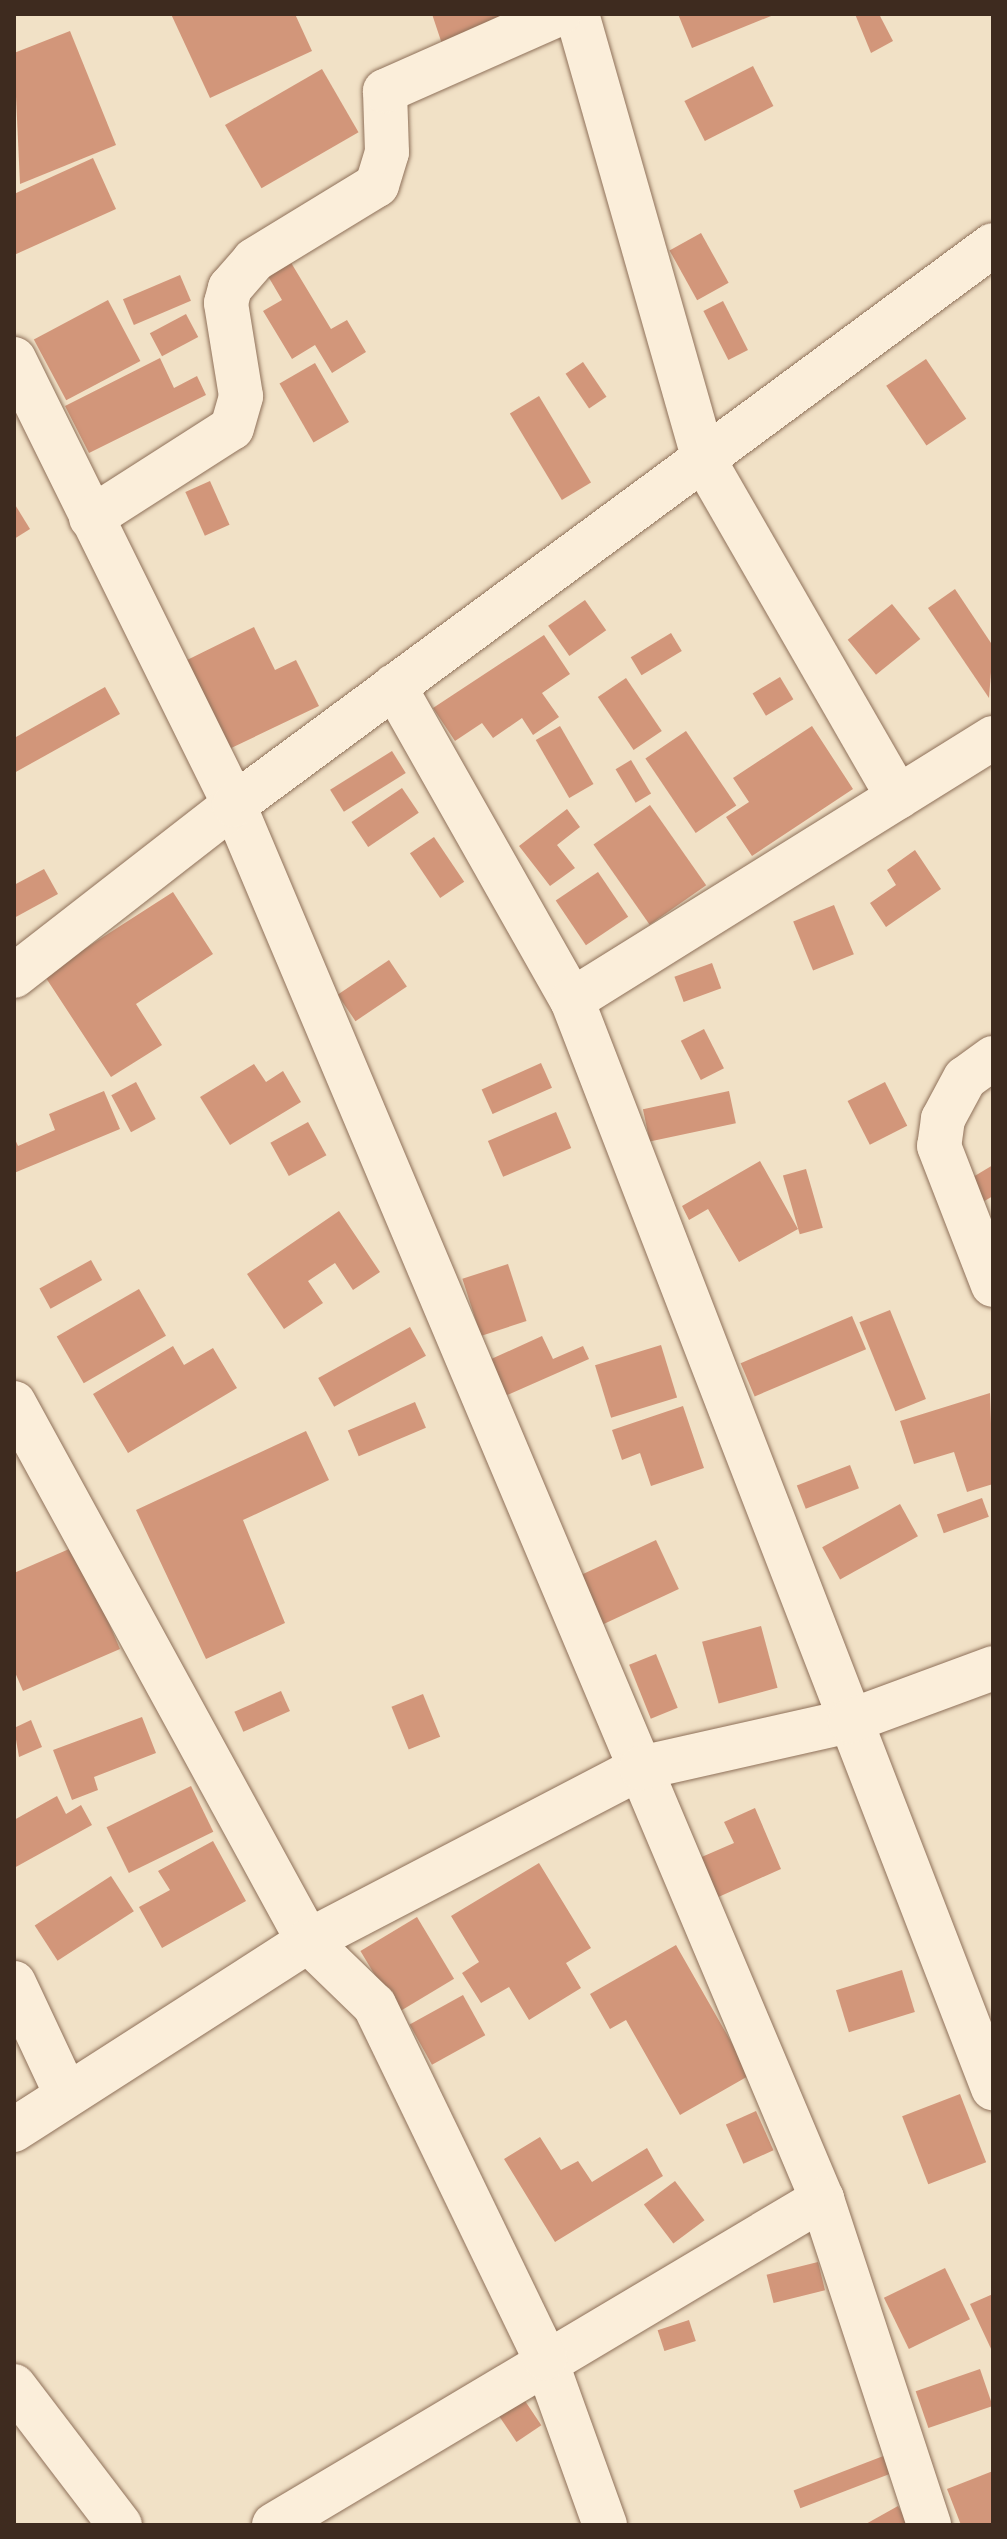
<!DOCTYPE html>
<html>
<head>
<meta charset="utf-8">
<style>
  body { margin:0 }
  #map { position:relative; width:1007px; height:2539px; overflow:hidden; background:#f1e1c6; font-family:"Zilla Slab",serif }
  div>[style] { position:absolute }
  .building>* { inset:0; background:#d2967a; transform-origin:0 0 }
  .roads { filter:drop-shadow(0 0 2px #8f715a) drop-shadow(0 0 2px #8f715a) }
  .minor>* { height:44px; margin:-22px; padding:0 22px; transform-origin:22px; border-radius:22px; background:#fbeeda }
  span { translate:-50% -50%; white-space:nowrap; text-align:center; line-height:1.15; -webkit-text-stroke:8px #f8ebd6; paint-order:stroke }
  .frame { position:absolute; inset:0; border:16px solid #3e2b1f; pointer-events:none }
</style>
</head>
<body>
<div id="map">
  <div class="building">
    <div style="clip-path:polygon(171px 14px,295px 14px,312px 51px,210px 98px)"></div>
    <div style="clip-path:polygon(432px 14px,504px 14px,510px 32px,445px 53px)"></div>
    <div style="clip-path:polygon(678px 14px,776px 14px,692px 48px)"></div>
    <div style="clip-path:polygon(855px 14px,879px 14px,893px 41px,871px 53px)"></div>
    <div style="clip-path:polygon(70px 31px,116px 145px,20px 184px,14px 53px)"></div>
    <div style="left:753px;top:66px;width:45px;height:77px;rotate:63deg"></div>
    <div style="left:322px;top:69px;width:73px;height:112px;rotate:60deg"></div>
    <div style="clip-path:polygon(93px 158px,116px 209px,14px 255px,14px 194px)"></div>
    <div style="left:701px;top:233px;width:57px;height:36px;rotate:61deg"></div>
    <div style="clip-path:polygon(287px 256px,331px 329px,347px 320px,366px 352px,332px 373px,315px 345px,292px 359px,263px 311px,282px 300px,265px 271px)"></div>
    <div style="left:180px;top:275px;width:28px;height:62px;rotate:67deg"></div>
    <div style="left:108px;top:300px;width:69px;height:84px;rotate:62deg"></div>
    <div style="left:723px;top:301px;width:55px;height:22px;rotate:63deg"></div>
    <div style="left:186px;top:314px;width:26px;height:41px;rotate:62deg"></div>
    <div style="clip-path:polygon(160px 358px,174px 388px,197px 376px,206px 395px,89px 453px,65px 406px)"></div>
    <div style="left:926px;top:359px;width:72px;height:48px;rotate:56deg"></div>
    <div style="left:583px;top:362px;width:42px;height:21px;rotate:56deg"></div>
    <div style="left:315px;top:363px;width:68px;height:41px;rotate:60deg"></div>
    <div style="left:539px;top:396px;width:101px;height:34px;rotate:59deg"></div>
    <div style="left:210px;top:481px;width:48px;height:27px;rotate:66deg"></div>
    <div style="clip-path:polygon(14px 503px,30px 529px,14px 539px)"></div>
    <div style="clip-path:polygon(955px 589px,993px 646px,989px 698px,928px 608px)"></div>
    <div style="left:585px;top:600px;width:37px;height:45px;rotate:55deg"></div>
    <div style="left:892px;top:604px;width:45px;height:57px;rotate:51deg"></div>
    <div style="clip-path:polygon(254px 627px,275px 670px,296px 660px,319px 706px,227px 750px,183px 662px)"></div>
    <div style="left:671px;top:633px;width:21px;height:47px;rotate:59deg"></div>
    <div style="clip-path:polygon(544px 635px,570px 674px,542px 693px,559px 717px,533px 735px,522px 718px,493px 738px,482px 723px,455px 741px,433px 708px)"></div>
    <div style="left:780px;top:677px;width:26px;height:32px;rotate:59deg"></div>
    <div style="left:626px;top:678px;width:64px;height:34px;rotate:56deg"></div>
    <div style="clip-path:polygon(105px 687px,120px 714px,14px 773px,16px 737px)"></div>
    <div style="left:560px;top:726px;width:67px;height:28px;rotate:60deg"></div>
    <div style="clip-path:polygon(812px 726px,853px 789px,752px 856px,726px 817px,749px 802px,733px 778px)"></div>
    <div style="left:686px;top:731px;width:90px;height:49px;rotate:56deg"></div>
    <div style="left:392px;top:751px;width:26px;height:73px;rotate:58deg"></div>
    <div style="left:631px;top:760px;width:39px;height:18px;rotate:59deg"></div>
    <div style="left:402px;top:788px;width:30px;height:61px;rotate:56deg"></div>
    <div style="left:650px;top:805px;width:98px;height:69px;rotate:55deg"></div>
    <div style="clip-path:polygon(567px 809px,580px 827px,557px 845px,575px 868px,550px 886px,519px 846px)"></div>
    <div style="left:434px;top:837px;width:54px;height:29px;rotate:56deg"></div>
    <div style="clip-path:polygon(915px 850px,941px 889px,886px 927px,870px 903px,896px 885px,887px 870px)"></div>
    <div style="clip-path:polygon(44px 869px,58px 894px,14px 918px,14px 885px)"></div>
    <div style="left:598px;top:872px;width:54px;height:51px;rotate:56deg"></div>
    <div style="clip-path:polygon(173px 892px,213px 954px,136px 1004px,162px 1045px,111px 1077px,44px 975px)"></div>
    <div style="left:834px;top:905px;width:53px;height:44px;rotate:68deg"></div>
    <div style="left:389px;top:960px;width:32px;height:62px;rotate:56deg"></div>
    <div style="left:712px;top:963px;width:27px;height:40px;rotate:70deg"></div>
    <div style="left:704px;top:1029px;width:44px;height:26px;rotate:63deg"></div>
    <div style="left:541px;top:1063px;width:27px;height:65px;rotate:66deg"></div>
    <div style="clip-path:polygon(254px 1064px,266px 1082px,283px 1071px,301px 1102px,230px 1145px,200px 1097px)"></div>
    <div style="left:136px;top:1082px;width:42px;height:28px;rotate:62deg"></div>
    <div style="left:885px;top:1082px;width:49px;height:42px;rotate:63deg"></div>
    <div style="clip-path:polygon(104px 1091px,120px 1129px,14px 1173px,14px 1137px,18px 1146px,55px 1130px,49px 1114px)"></div>
    <div style="left:729px;top:1091px;width:33px;height:88px;rotate:78deg"></div>
    <div style="left:556px;top:1112px;width:39px;height:74px;rotate:67deg"></div>
    <div style="left:308px;top:1122px;width:38px;height:43px;rotate:61deg"></div>
    <div style="clip-path:polygon(760px 1161px,798px 1229px,739px 1262px,708px 1209px,689px 1220px,682px 1206px)"></div>
    <div style="clip-path:polygon(993px 1165px,993px 1196px,976px 1206px,963px 1183px)"></div>
    <div style="left:806px;top:1169px;width:61px;height:24px;rotate:74deg"></div>
    <div style="clip-path:polygon(339px 1211px,380px 1272px,353px 1290px,335px 1263px,308px 1281px,323px 1303px,284px 1329px,247px 1274px)"></div>
    <div style="left:91px;top:1260px;width:23px;height:59px;rotate:61deg"></div>
    <div style="left:508px;top:1264px;width:60px;height:48px;rotate:72deg"></div>
    <div style="left:139px;top:1289px;width:54px;height:95px;rotate:60deg"></div>
    <div style="left:890px;top:1310px;width:96px;height:33px;rotate:68deg"></div>
    <div style="left:852px;top:1316px;width:36px;height:121px;rotate:67deg"></div>
    <div style="left:410px;top:1327px;width:33px;height:105px;rotate:61deg"></div>
    <div style="clip-path:polygon(542px 1336px,553px 1359px,583px 1346px,589px 1359px,505px 1396px,489px 1360px)"></div>
    <div style="left:661px;top:1345px;width:55px;height:69px;rotate:73deg"></div>
    <div style="clip-path:polygon(173px 1346px,184px 1365px,213px 1348px,237px 1388px,128px 1453px,93px 1394px)"></div>
    <div style="clip-path:polygon(990px 1393px,993px 1484px,967px 1492px,954px 1452px,914px 1464px,900px 1421px)"></div>
    <div style="left:415px;top:1402px;width:28px;height:73px;rotate:67deg"></div>
    <div style="clip-path:polygon(683px 1406px,704px 1468px,651px 1486px,640px 1453px,622px 1460px,612px 1430px)"></div>
    <div style="clip-path:polygon(306px 1431px,329px 1480px,243px 1520px,285px 1623px,206px 1659px,136px 1510px)"></div>
    <div style="left:850px;top:1465px;width:25px;height:57px;rotate:69deg"></div>
    <div style="left:982px;top:1498px;width:20px;height:48px;rotate:70deg"></div>
    <div style="left:900px;top:1504px;width:37px;height:89px;rotate:61deg"></div>
    <div style="left:656px;top:1540px;width:54px;height:87px;rotate:65deg"></div>
    <div style="clip-path:polygon(76px 1546px,120px 1649px,23px 1691px,14px 1670px,14px 1573px)"></div>
    <div style="left:761px;top:1626px;width:64px;height:61px;rotate:75deg"></div>
    <div style="left:656px;top:1654px;width:58px;height:29px;rotate:68deg"></div>
    <div style="left:281px;top:1691px;width:22px;height:51px;rotate:66deg"></div>
    <div style="left:423px;top:1694px;width:46px;height:34px;rotate:68deg"></div>
    <div style="clip-path:polygon(142px 1717px,156px 1753px,94px 1777px,98px 1790px,72px 1800px,53px 1750px)"></div>
    <div style="clip-path:polygon(31px 1720px,42px 1747px,19px 1757px,14px 1728px)"></div>
    <div style="left:191px;top:1786px;width:51px;height:94px;rotate:64deg"></div>
    <div style="clip-path:polygon(57px 1796px,66px 1814px,81px 1805px,92px 1825px,14px 1868px,14px 1820px)"></div>
    <div style="clip-path:polygon(755px 1808px,781px 1869px,714px 1899px,697px 1859px,734px 1843px,724px 1822px)"></div>
    <div style="clip-path:polygon(213px 1841px,246px 1901px,162px 1948px,139px 1907px,170px 1890px,158px 1871px)"></div>
    <div style="clip-path:polygon(539px 1863px,591px 1948px,566px 1963px,581px 1988px,529px 2020px,509px 1987px,481px 2003px,462px 1973px,479px 1962px,451px 1916px)"></div>
    <div style="left:111px;top:1876px;width:42px;height:91px;rotate:57deg"></div>
    <div style="left:417px;top:1917px;width:72px;height:66px;rotate:59deg"></div>
    <div style="clip-path:polygon(676px 1945px,750px 2075px,680px 2115px,626px 2020px,610px 2029px,590px 1994px)"></div>
    <div style="left:902px;top:1970px;width:44px;height:69px;rotate:73deg"></div>
    <div style="left:463px;top:1995px;width:46px;height:61px;rotate:61deg"></div>
    <div style="left:960px;top:2094px;width:73px;height:62px;rotate:69deg"></div>
    <div style="left:756px;top:2111px;width:43px;height:33px;rotate:66deg"></div>
    <div style="clip-path:polygon(540px 2137px,561px 2170px,578px 2161px,592px 2182px,647px 2148px,663px 2176px,555px 2242px,504px 2159px)"></div>
    <div style="left:675px;top:2181px;width:49px;height:39px;rotate:53deg"></div>
    <div style="left:818px;top:2262px;width:29px;height:53px;rotate:76deg"></div>
    <div style="left:945px;top:2268px;width:57px;height:68px;rotate:64deg"></div>
    <div style="clip-path:polygon(993px 2294px,993px 2353px,970px 2304px)"></div>
    <div style="left:689px;top:2320px;width:22px;height:33px;rotate:72deg"></div>
    <div style="left:980px;top:2369px;width:39px;height:68px;rotate:71deg"></div>
    <div style="left:519px;top:2392px;width:40px;height:30px;rotate:56deg"></div>
    <div style="left:886px;top:2455px;width:19px;height:99px;rotate:69deg"></div>
    <div style="clip-path:polygon(993px 2471px,993px 2525px,961px 2525px,947px 2489px)"></div>
    <div style="clip-path:polygon(898px 2506px,909px 2525px,864px 2525px)"></div>
  </div>
  <div class="roads">
    <div class="minor">
      <div style="left:577px;top:14px;width:464px;rotate:74.1deg"></div>
      <div style="left:704px;top:460px;width:389px;rotate:60.1deg"></div>
      <div style="left:14px;top:359px;width:497px;rotate:63.7deg"></div>
      <div style="left:234px;top:805px;width:1513px;rotate:67.13deg"></div>
      <div style="left:822px;top:2199px;width:343px;rotate:71.8deg"></div>
      <div style="left:91px;top:518px;width:167px;rotate:-32.6deg"></div>
      <div style="left:232px;top:428px;width:33px;rotate:-74deg"></div>
      <div style="left:241px;top:396px;width:94px;rotate:-99.2deg"></div>
      <div style="left:226px;top:303px;width:16px;rotate:-75deg"></div>
      <div style="left:230px;top:288px;width:37px;rotate:-49deg"></div>
      <div style="left:254px;top:260px;width:144px;rotate:-31.4deg"></div>
      <div style="left:377px;top:185px;width:34px;rotate:-73deg"></div>
      <div style="left:387px;top:152px;width:61px;rotate:-91.9deg"></div>
      <div style="left:385px;top:91px;width:190px;rotate:-23.9deg"></div>
      <div style="left:394px;top:686px;width:361px;rotate:60.5deg"></div>
      <div style="left:572px;top:1000px;width:496px;rotate:-31.9deg"></div>
      <div style="left:14px;top:976px;width:279px;rotate:-37.9deg"></div>
      <div style="left:234px;top:805px;width:943px;rotate:-36.42deg"></div>
      <div style="left:572px;top:1000px;width:1167px;rotate:68.85deg"></div>
      <div style="left:993px;top:1058px;width:34px;rotate:144deg"></div>
      <div style="left:965px;top:1078px;width:47px;rotate:118.2deg"></div>
      <div style="left:943px;top:1119px;width:27px;rotate:98deg"></div>
      <div style="left:939px;top:1146px;width:149px;rotate:68.8deg"></div>
      <div style="left:14px;top:1403px;width:613px;rotate:61.34deg"></div>
      <div style="left:308px;top:1941px;width:350px;rotate:147.3deg"></div>
      <div style="left:14px;top:1983px;width:123px;rotate:64.9deg"></div>
      <div style="left:14px;top:2386px;width:175px;rotate:52.7deg"></div>
      <div style="left:274px;top:2525px;width:638px;rotate:-30.75deg"></div>
      <div style="left:605px;top:2525px;width:177px;rotate:-109.8deg"></div>
      <div style="left:545px;top:2358px;width:392px;rotate:-115.8deg"></div>
      <div style="left:374px;top:2005px;width:92px;rotate:-135.9deg"></div>
      <div style="left:308px;top:1941px;width:375px;rotate:-27.5deg"></div>
      <div style="left:641px;top:1768px;width:214px;rotate:-12.7deg"></div>
      <div style="left:850px;top:1721px;width:153px;rotate:-20.3deg"></div>
    </div>
  </div>
  <div class="frame"></div>
</div>
</body>
</html>
